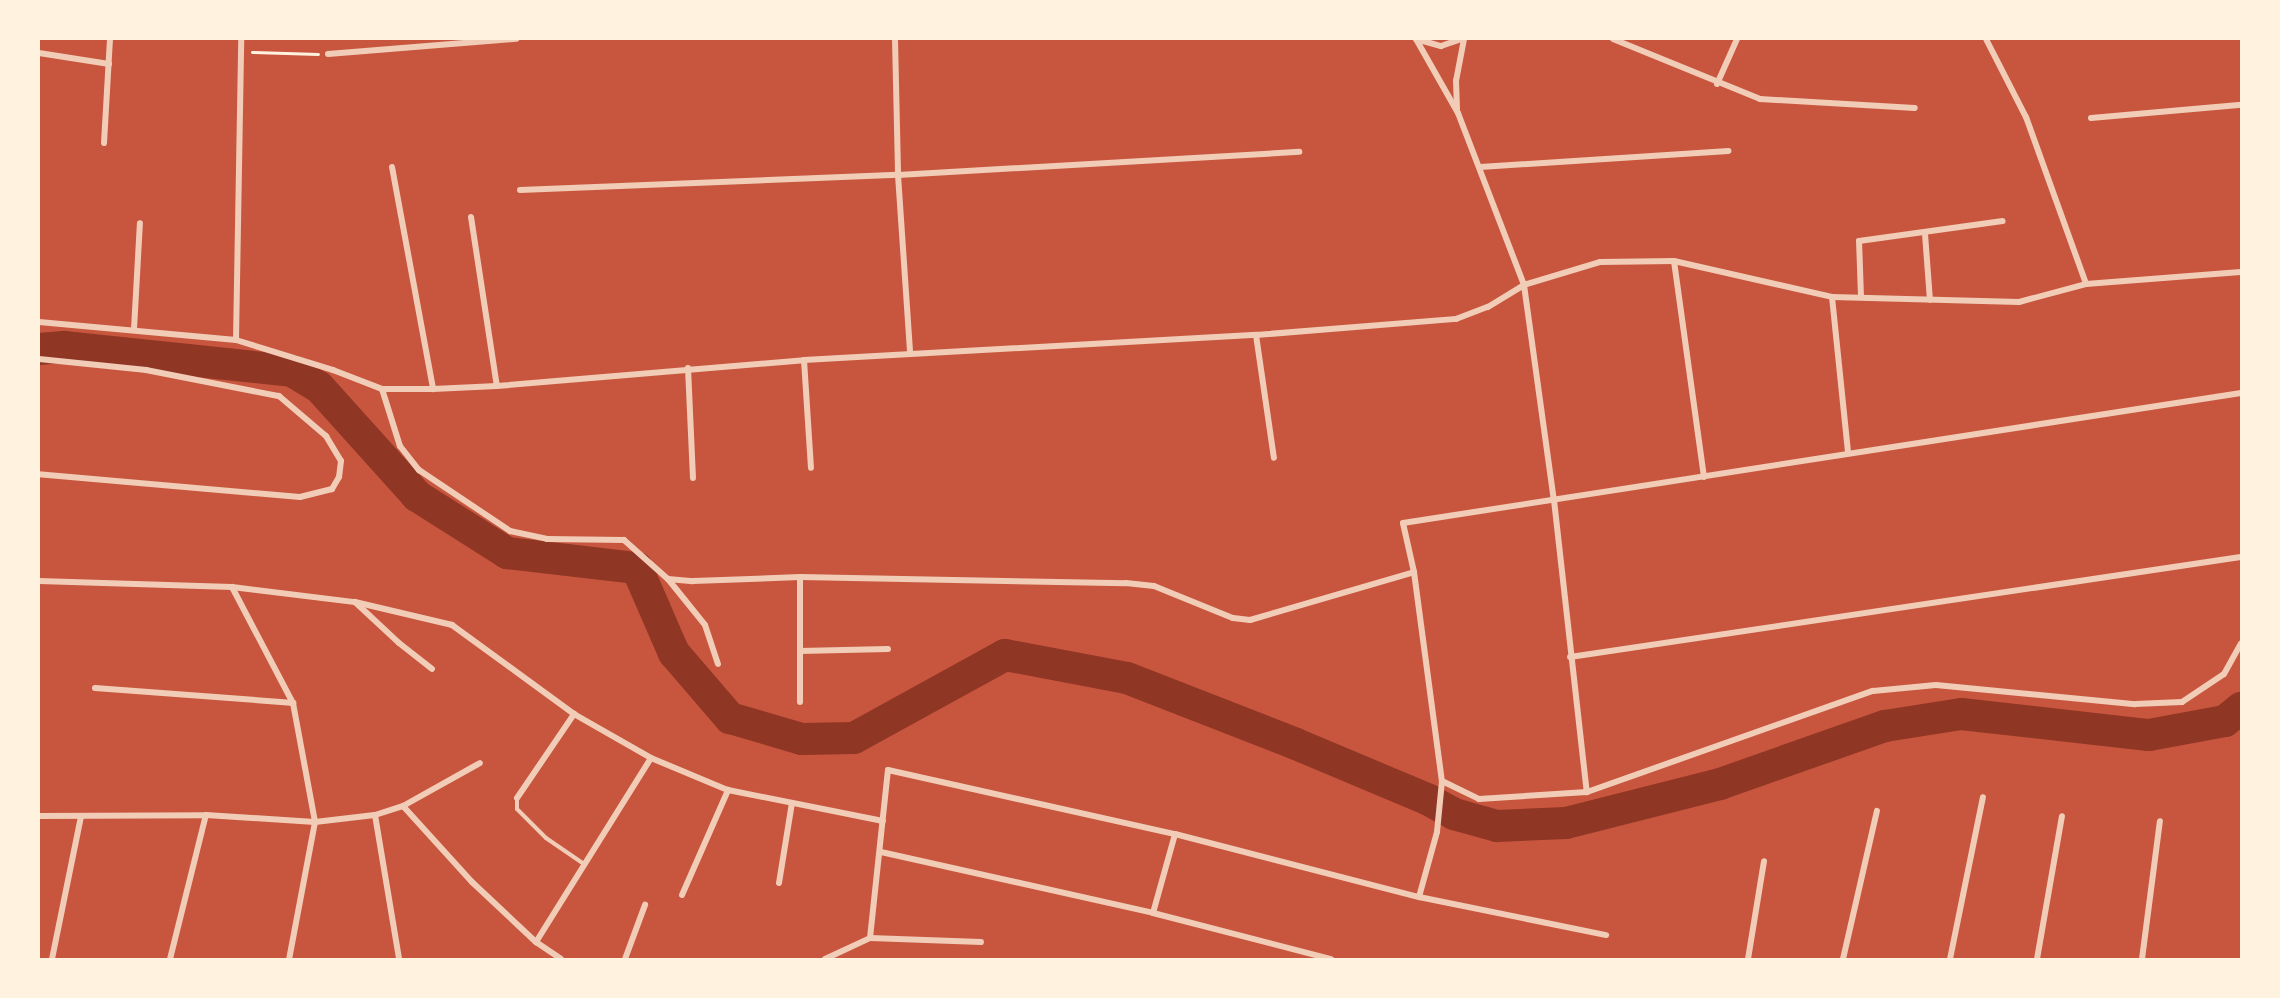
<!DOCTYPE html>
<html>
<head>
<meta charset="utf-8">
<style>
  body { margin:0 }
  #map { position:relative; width:2280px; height:998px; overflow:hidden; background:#c8553d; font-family:Manrope,sans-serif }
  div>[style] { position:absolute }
  .river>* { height:32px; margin:-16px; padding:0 16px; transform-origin:16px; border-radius:16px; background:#8f3625 }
  .path>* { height:3px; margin:-1.5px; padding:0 1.5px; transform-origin:1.5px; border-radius:1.5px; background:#fff3e0 }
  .service>* { height:4px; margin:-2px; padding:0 2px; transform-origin:2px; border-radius:2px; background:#f1ccb7 }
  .minor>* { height:6px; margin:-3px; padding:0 3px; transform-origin:3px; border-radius:3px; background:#f1ccb7 }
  span { translate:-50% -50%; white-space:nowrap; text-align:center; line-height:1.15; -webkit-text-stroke:4.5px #fff3e0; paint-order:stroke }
  .frame { position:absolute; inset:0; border:40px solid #fff3e0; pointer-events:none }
</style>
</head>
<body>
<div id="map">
  <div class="river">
    <div style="left:39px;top:349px;width:25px;rotate:-5deg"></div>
    <div style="left:64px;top:347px;width:229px;rotate:6deg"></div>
    <div style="left:292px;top:371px;width:31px;rotate:31deg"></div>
    <div style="left:319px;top:387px;width:147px;rotate:48deg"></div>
    <div style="left:417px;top:496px;width:107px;rotate:32.3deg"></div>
    <div style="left:507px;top:553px;width:131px;rotate:6.6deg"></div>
    <div style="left:637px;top:568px;width:93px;rotate:66.5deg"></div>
    <div style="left:674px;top:653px;width:86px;rotate:49.3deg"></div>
    <div style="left:730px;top:718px;width:75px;rotate:16.3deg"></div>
    <div style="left:802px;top:739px;width:52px;rotate:-1.1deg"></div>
    <div style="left:854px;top:738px;width:172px;rotate:-28.8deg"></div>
    <div style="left:1005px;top:655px;width:124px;rotate:10.7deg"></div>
    <div style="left:1127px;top:678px;width:181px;rotate:21.3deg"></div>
    <div style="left:1296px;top:744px;width:144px;rotate:22.8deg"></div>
    <div style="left:1429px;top:800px;width:29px;rotate:29deg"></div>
    <div style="left:1454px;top:814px;width:45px;rotate:15.6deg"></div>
    <div style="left:1497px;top:826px;width:69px;rotate:-2.5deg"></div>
    <div style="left:1566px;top:823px;width:159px;rotate:-14.2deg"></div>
    <div style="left:1720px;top:784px;width:175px;rotate:-19.4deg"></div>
    <div style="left:1885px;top:726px;width:77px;rotate:-9deg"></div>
    <div style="left:1961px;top:714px;width:189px;rotate:6.4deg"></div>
    <div style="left:2149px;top:735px;width:77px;rotate:-10.4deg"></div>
    <div style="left:2225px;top:721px;width:21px;rotate:-39deg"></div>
  </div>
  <div class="path">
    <div style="left:252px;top:52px;width:66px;rotate:1.7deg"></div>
  </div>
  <div class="service">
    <div style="left:517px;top:798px;width:11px;rotate:90deg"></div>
    <div style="left:517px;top:809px;width:41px;rotate:45deg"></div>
    <div style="left:546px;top:838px;width:46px;rotate:34.4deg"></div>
  </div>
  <div class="minor">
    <div style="left:895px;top:39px;width:136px;rotate:88.7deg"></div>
    <div style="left:898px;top:175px;width:177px;rotate:86.1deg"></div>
    <div style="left:1416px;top:39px;width:85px;rotate:60.4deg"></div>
    <div style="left:1458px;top:113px;width:184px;rotate:69deg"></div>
    <div style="left:1524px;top:285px;width:217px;rotate:82.1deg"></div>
    <div style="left:1554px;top:500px;width:294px;rotate:83.6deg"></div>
    <div style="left:1416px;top:39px;width:26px;rotate:16deg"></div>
    <div style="left:1441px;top:46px;width:21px;rotate:-19deg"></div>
    <div style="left:1613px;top:39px;width:159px;rotate:22.2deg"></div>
    <div style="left:1760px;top:99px;width:155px;rotate:3.3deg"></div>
    <div style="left:1986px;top:39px;width:88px;rotate:62.9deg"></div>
    <div style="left:2026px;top:117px;width:177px;rotate:70.2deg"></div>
    <div style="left:39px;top:53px;width:71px;rotate:8.9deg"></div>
    <div style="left:328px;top:54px;width:189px;rotate:-4.6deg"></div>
    <div style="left:1717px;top:84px;width:49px;rotate:-66deg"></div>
    <div style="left:1457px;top:109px;width:28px;rotate:-92deg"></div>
    <div style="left:1456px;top:81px;width:43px;rotate:-79.2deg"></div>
    <div style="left:2091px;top:118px;width:151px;rotate:-5deg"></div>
    <div style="left:104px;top:143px;width:104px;rotate:-86.7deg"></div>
    <div style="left:392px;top:167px;width:226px;rotate:79.5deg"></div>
    <div style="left:1480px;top:167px;width:249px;rotate:-3.7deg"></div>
    <div style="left:520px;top:190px;width:378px;rotate:-2.3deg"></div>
    <div style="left:898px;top:175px;width:402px;rotate:-3.3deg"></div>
    <div style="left:471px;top:217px;width:171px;rotate:81.3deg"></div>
    <div style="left:1925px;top:234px;width:66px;rotate:85.7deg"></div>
    <div style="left:1674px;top:261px;width:218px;rotate:82.1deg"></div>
    <div style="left:1832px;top:297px;width:157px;rotate:84.1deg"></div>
    <div style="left:1861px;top:297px;width:56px;rotate:-92deg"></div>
    <div style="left:1859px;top:241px;width:145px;rotate:-7.9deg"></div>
    <div style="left:39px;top:322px;width:198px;rotate:5.2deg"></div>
    <div style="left:236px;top:340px;width:102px;rotate:17.2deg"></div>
    <div style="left:333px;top:370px;width:53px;rotate:21.2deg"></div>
    <div style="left:382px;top:389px;width:51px"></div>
    <div style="left:433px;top:389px;width:64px;rotate:-2.7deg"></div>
    <div style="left:497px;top:386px;width:308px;rotate:-4.8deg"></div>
    <div style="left:804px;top:360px;width:453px;rotate:-3.2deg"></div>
    <div style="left:1256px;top:335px;width:201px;rotate:-4.6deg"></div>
    <div style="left:1456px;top:319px;width:34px;rotate:-21deg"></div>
    <div style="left:1488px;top:307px;width:42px;rotate:-31.4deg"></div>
    <div style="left:1524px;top:285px;width:79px;rotate:-16.8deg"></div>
    <div style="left:1600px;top:262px;width:74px;rotate:-0.8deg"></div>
    <div style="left:1674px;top:261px;width:162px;rotate:12.8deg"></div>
    <div style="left:1832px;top:297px;width:187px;rotate:1.5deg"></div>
    <div style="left:2019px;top:302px;width:69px;rotate:-15deg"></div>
    <div style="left:2086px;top:284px;width:155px;rotate:-4.4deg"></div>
    <div style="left:134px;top:329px;width:106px;rotate:-86.8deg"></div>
    <div style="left:1256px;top:335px;width:124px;rotate:81.7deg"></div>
    <div style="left:236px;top:340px;width:301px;rotate:-89deg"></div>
    <div style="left:39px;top:359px;width:108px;rotate:5.9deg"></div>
    <div style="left:146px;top:370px;width:136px;rotate:11.1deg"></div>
    <div style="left:279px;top:396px;width:62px;rotate:40.4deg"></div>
    <div style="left:326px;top:436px;width:29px;rotate:59deg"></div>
    <div style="left:341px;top:461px;width:16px;rotate:97deg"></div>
    <div style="left:339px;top:477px;width:14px;rotate:120deg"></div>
    <div style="left:332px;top:489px;width:33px;rotate:166deg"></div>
    <div style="left:300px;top:497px;width:262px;rotate:-175deg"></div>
    <div style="left:804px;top:360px;width:108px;rotate:86.3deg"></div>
    <div style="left:688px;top:368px;width:110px;rotate:87.4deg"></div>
    <div style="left:382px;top:389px;width:60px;rotate:72.5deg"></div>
    <div style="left:400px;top:446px;width:31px;rotate:52deg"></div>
    <div style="left:419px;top:470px;width:110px;rotate:33.8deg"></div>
    <div style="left:510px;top:531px;width:38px;rotate:12deg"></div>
    <div style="left:547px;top:539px;width:77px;rotate:0.7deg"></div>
    <div style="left:624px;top:540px;width:59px;rotate:41.6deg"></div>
    <div style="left:668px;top:579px;width:25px;rotate:5deg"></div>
    <div style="left:693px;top:581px;width:107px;rotate:-2.1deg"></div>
    <div style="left:800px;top:577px;width:326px;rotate:1.1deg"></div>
    <div style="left:1126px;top:583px;width:28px;rotate:6deg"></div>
    <div style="left:1154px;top:586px;width:85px;rotate:22.1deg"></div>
    <div style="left:1233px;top:618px;width:17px;rotate:7deg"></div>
    <div style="left:1250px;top:620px;width:171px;rotate:-16.3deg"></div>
    <div style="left:1414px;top:572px;width:50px;rotate:-102.7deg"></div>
    <div style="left:1403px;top:523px;width:848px;rotate:-8.82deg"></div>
    <div style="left:1414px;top:572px;width:211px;rotate:82.4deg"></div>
    <div style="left:1442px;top:781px;width:51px;rotate:95.6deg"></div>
    <div style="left:1437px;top:832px;width:67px;rotate:105.5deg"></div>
    <div style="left:668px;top:579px;width:59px;rotate:51.2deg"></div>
    <div style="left:705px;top:625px;width:41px;rotate:71.6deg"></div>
    <div style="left:39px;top:581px;width:193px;rotate:1.8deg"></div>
    <div style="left:232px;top:587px;width:124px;rotate:7deg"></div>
    <div style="left:355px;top:602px;width:100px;rotate:13.3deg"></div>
    <div style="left:452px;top:625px;width:151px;rotate:36.1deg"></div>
    <div style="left:574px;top:714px;width:89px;rotate:29.7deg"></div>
    <div style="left:651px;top:758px;width:83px;rotate:22.6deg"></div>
    <div style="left:728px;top:790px;width:158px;rotate:11.3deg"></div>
    <div style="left:232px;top:587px;width:131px;rotate:62.3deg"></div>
    <div style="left:293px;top:703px;width:121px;rotate:79.5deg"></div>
    <div style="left:315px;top:822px;width:139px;rotate:100.7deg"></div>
    <div style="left:355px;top:602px;width:60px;rotate:43deg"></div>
    <div style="left:399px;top:643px;width:42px;rotate:38.2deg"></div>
    <div style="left:800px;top:651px;width:88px;rotate:-1.3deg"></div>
    <div style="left:1570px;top:657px;width:678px;rotate:-8.48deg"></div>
    <div style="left:95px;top:688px;width:199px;rotate:4.3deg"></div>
    <div style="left:800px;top:702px;width:125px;rotate:-90deg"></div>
    <div style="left:1442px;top:781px;width:41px;rotate:25.9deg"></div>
    <div style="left:1479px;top:799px;width:108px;rotate:-3.7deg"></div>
    <div style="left:1587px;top:792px;width:303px;rotate:-19.5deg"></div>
    <div style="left:1873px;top:691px;width:63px;rotate:-5.4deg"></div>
    <div style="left:1936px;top:685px;width:200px;rotate:5.5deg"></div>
    <div style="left:2135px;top:704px;width:47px;rotate:-2.4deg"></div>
    <div style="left:2182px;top:702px;width:50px;rotate:-33.7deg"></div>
    <div style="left:2224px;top:674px;width:35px;rotate:-61deg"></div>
    <div style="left:517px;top:798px;width:102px;rotate:-55.8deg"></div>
    <div style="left:403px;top:806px;width:88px;rotate:-29.2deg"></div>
    <div style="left:375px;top:815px;width:146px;rotate:80.5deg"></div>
    <div style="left:39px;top:816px;width:167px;rotate:-0.3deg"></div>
    <div style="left:206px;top:815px;width:109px;rotate:3.7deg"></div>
    <div style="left:315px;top:822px;width:60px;rotate:-6.7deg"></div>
    <div style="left:375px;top:815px;width:29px;rotate:-18deg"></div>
    <div style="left:403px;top:806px;width:103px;rotate:47.8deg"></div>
    <div style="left:472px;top:882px;width:88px;rotate:43.2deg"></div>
    <div style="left:536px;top:942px;width:30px;rotate:34deg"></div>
    <div style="left:881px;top:852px;width:279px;rotate:12.6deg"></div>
    <div style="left:1153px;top:913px;width:184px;rotate:14.5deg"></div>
    <div style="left:779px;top:883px;width:81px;rotate:-80.8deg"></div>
    <div style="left:682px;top:895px;width:115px;rotate:-66.3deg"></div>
    <div style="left:1153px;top:913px;width:82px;rotate:-74.4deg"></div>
    <div style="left:870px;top:938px;width:111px;rotate:2.1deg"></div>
    <div style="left:536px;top:942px;width:217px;rotate:-58deg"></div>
    <div style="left:52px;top:959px;width:146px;rotate:-78.5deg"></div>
    <div style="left:170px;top:959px;width:148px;rotate:-76deg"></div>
    <div style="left:625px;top:959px;width:58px;rotate:-69.7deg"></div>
    <div style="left:825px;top:959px;width:50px;rotate:-25deg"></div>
    <div style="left:870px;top:938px;width:169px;rotate:-83.9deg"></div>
    <div style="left:888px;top:770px;width:294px;rotate:12.6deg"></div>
    <div style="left:1175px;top:834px;width:252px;rotate:14.5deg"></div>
    <div style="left:1419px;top:897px;width:191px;rotate:11.5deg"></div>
    <div style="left:1748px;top:959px;width:99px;rotate:-80.7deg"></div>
    <div style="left:1843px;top:959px;width:152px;rotate:-77.1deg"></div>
    <div style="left:1950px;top:959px;width:165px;rotate:-78.5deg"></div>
    <div style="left:2037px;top:959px;width:145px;rotate:-80.1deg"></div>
    <div style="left:2142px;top:959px;width:139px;rotate:-82.6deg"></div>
  </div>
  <div class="frame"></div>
</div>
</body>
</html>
